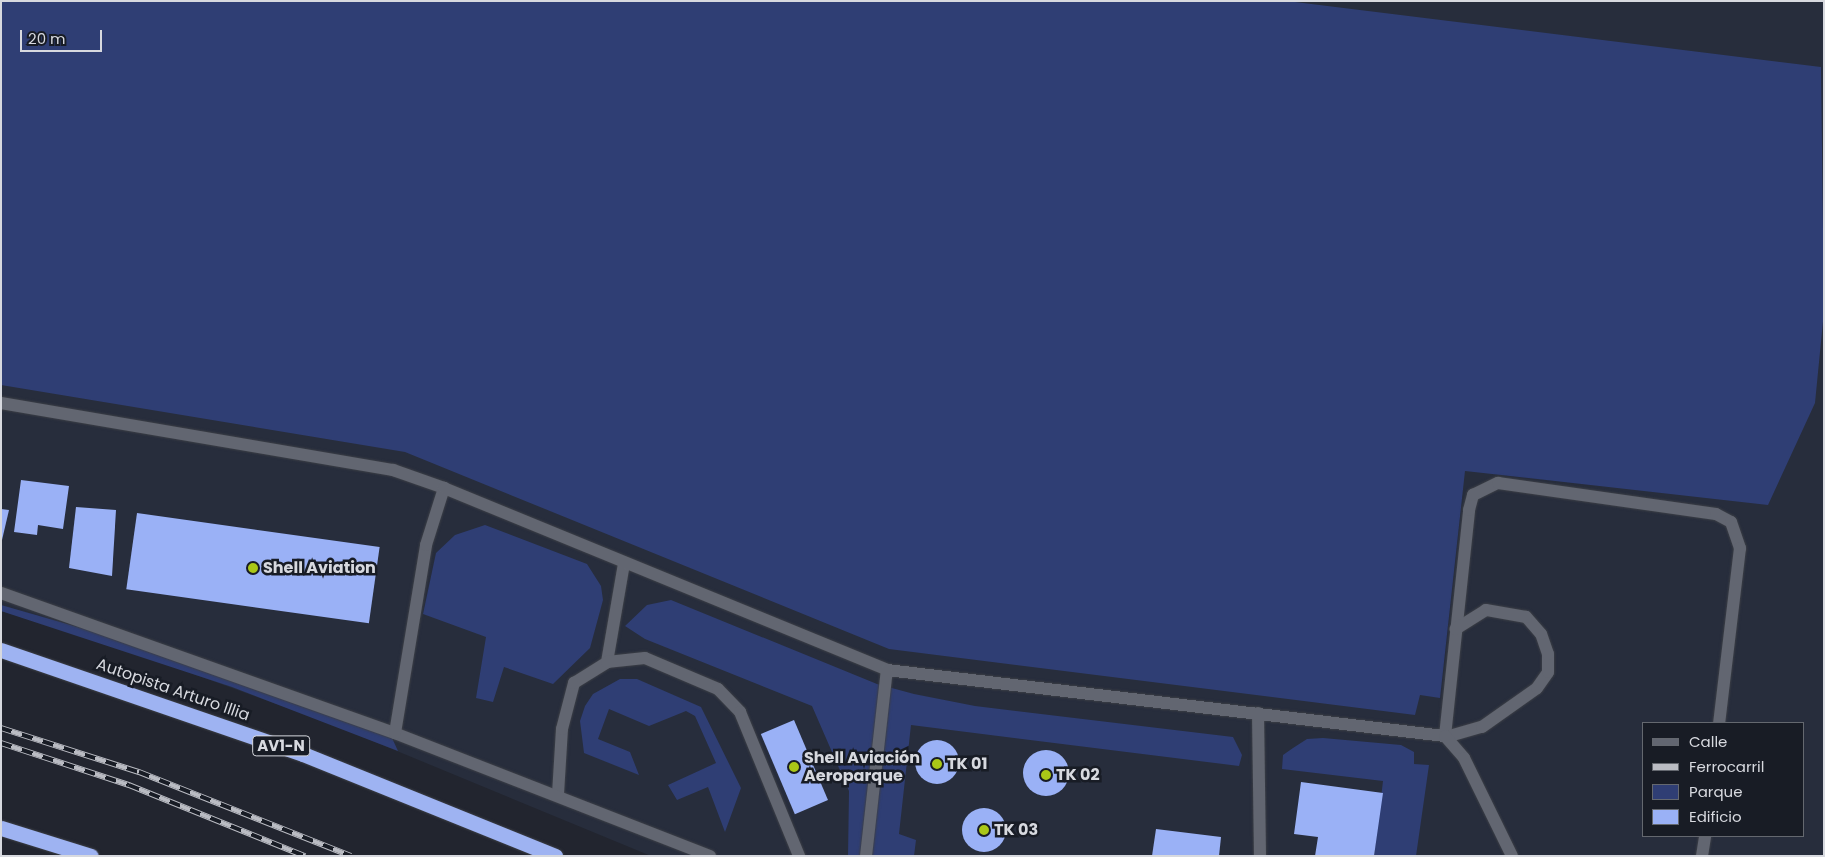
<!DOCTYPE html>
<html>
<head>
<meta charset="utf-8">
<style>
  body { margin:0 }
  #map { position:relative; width:1825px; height:857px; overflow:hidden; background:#22252f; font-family:Poppins,sans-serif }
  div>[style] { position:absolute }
  .built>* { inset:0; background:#272d3c }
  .green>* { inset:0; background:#2f3e74 }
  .building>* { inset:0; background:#9ab1f6; transform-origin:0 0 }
  .round { border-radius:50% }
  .roads { filter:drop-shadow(0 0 1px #3c3f46) drop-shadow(0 0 1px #3c3f46) }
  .minor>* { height:12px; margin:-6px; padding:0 6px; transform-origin:6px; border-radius:6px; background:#626671 }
  .highway>* { height:15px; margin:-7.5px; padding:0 7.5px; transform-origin:7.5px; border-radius:7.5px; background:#9eb3f2 }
  .rail>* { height:5.5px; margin-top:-2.75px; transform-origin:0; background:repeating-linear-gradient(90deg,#181c25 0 11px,#babcc3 0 22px); box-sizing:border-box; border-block:1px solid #babcc3 }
  .dots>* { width:14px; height:14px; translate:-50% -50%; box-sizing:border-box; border:2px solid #181c25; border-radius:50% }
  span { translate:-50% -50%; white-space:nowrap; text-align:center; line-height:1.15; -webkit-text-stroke:5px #181c25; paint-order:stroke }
  .shield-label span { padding:1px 4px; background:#181c25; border:1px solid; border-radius:4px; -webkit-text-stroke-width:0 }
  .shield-label { font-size:15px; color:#d7d9df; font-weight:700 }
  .poi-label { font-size:16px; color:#d7d9df; font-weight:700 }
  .left { translate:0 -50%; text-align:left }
  .street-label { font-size:16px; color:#d7d9df }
  .frame { position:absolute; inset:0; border:2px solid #d7d9df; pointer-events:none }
  .legend { position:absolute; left:1642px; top:722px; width:162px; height:115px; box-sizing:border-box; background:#181c25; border:1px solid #64686f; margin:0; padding:6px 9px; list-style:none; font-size:15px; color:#d7d9df }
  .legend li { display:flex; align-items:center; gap:10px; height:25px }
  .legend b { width:25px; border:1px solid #64686f }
  .scale { position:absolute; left:20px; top:30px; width:82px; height:22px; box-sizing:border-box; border:2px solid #d7d9df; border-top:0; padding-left:6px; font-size:15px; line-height:18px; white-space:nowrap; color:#d7d9df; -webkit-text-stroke:4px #181c25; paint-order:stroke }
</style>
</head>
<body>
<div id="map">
  <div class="built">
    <div style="clip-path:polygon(evenodd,1px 1px,1824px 1px,1824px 856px,651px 856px,334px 725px,122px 648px,1px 611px,1px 1px,1644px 723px,1804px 723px,1804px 836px,1644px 836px,1644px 723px)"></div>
  </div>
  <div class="green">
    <div style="clip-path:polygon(1px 1px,1287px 1px,1821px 67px,1824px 311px,1815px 403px,1768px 505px,1465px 471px,1440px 698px,1420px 695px,1415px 715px,889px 649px,405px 452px,1px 385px)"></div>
    <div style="clip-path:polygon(485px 525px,587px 564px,601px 586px,603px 600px,590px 648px,553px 684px,504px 667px,493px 702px,476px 698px,486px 637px,423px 614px,436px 553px,455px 535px)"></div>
    <div style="clip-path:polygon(671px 600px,877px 684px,914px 694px,975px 706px,1233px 737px,1242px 755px,1239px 766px,911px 725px,899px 834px,916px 840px,914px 856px,848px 856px,849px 791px,812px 706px,645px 639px,625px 626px,647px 605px)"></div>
    <div style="clip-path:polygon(1px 605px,137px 644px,241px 682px,392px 738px,398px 751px,232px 687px,1px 611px)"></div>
    <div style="clip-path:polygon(620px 679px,637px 679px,701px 707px,741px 788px,725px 832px,708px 787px,677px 800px,668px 785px,716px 763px,695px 716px,686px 711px,649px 726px,609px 709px,598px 739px,630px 752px,639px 775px,584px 753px,580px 721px,585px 706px,593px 694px)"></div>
    <div style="clip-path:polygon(1323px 738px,1401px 745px,1414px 752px,1414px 764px,1429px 765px,1416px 856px,1374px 856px,1383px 781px,1282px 769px,1283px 755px,1293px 748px,1307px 739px)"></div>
  </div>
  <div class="building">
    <div style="clip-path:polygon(21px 480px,69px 486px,63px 529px,38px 525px,37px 535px,14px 532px)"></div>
    <div style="clip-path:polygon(76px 507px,116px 510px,112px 576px,69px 568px)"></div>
    <div style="clip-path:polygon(1px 509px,9px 510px,2px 540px,1px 540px)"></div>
    <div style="left:137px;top:513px;width:245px;height:77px;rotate:8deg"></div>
    <div style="left:794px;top:720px;width:87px;height:36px;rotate:67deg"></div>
    <div class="round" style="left:915px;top:740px;width:44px;height:44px"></div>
    <div class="round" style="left:1023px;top:750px;width:46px;height:46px"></div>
    <div style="clip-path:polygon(1301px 782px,1383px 793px,1374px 856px,1315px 856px,1318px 837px,1294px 834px)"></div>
    <div class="round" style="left:962px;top:808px;width:44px;height:44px"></div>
    <div style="clip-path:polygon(1156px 829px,1221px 837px,1219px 856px,1152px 856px)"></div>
  </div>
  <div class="roads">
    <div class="minor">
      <div style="left:1px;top:403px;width:398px;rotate:9.7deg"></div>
      <div style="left:393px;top:470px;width:54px;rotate:19.4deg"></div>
      <div style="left:1px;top:593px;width:418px;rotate:19.6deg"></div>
      <div style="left:607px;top:662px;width:99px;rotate:-80.2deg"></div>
      <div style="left:1258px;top:713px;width:143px;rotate:89.2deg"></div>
      <div style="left:1445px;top:736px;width:227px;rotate:-83.9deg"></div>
      <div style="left:1469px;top:510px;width:16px;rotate:-75deg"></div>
      <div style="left:1473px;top:495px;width:28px;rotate:-26deg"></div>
      <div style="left:1498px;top:483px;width:220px;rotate:8.1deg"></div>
      <div style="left:1716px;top:514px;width:17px;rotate:28deg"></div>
      <div style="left:1731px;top:522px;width:28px;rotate:71deg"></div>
      <div style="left:1740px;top:548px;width:176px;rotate:96.8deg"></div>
      <div style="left:1446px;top:737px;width:37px;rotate:-16deg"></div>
      <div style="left:1482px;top:727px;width:67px;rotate:-35.3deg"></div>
      <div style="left:1537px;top:688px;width:19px;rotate:-55deg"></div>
      <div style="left:1548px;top:672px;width:18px;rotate:-90deg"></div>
      <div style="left:1548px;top:654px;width:21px;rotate:-109deg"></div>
      <div style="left:1541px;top:634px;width:23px;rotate:-131deg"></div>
      <div style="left:1526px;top:617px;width:41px;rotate:-170.1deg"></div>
      <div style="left:1486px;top:610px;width:36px;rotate:148deg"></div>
      <div style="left:558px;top:794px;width:65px;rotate:-86.5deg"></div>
      <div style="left:562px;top:729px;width:48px;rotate:-75.4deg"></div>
      <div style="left:574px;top:683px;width:39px;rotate:-32deg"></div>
      <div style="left:607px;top:662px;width:38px;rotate:-6deg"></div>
      <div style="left:645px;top:658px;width:79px;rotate:23deg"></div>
      <div style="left:718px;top:689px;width:32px;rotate:46deg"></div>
      <div style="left:740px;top:712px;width:156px;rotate:67.7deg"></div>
      <div style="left:710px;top:856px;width:338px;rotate:-158.7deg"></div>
      <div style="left:395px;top:733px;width:191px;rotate:-80.6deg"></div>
      <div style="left:426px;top:545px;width:60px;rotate:-72.5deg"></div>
      <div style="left:444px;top:488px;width:479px;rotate:22.3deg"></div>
      <div style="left:887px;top:670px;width:562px;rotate:6.75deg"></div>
      <div style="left:1445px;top:736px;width:29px;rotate:49deg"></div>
      <div style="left:1464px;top:758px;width:109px;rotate:63.9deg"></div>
      <div style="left:866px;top:856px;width:187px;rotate:-83.6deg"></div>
      <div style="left:1702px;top:856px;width:20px;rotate:-81deg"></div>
    </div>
    <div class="highway">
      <div style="left:1px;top:650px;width:319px;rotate:19deg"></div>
      <div style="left:303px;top:754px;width:272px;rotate:22deg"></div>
      <div style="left:1px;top:828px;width:94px;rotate:17.3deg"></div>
    </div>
  </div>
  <div class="rail">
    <div style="left:1px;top:728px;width:145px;rotate:17.7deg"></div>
    <div style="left:139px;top:772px;width:228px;rotate:21.6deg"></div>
    <div style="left:1px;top:743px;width:135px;rotate:18.2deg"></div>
    <div style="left:129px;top:785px;width:190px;rotate:22deg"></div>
  </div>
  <div class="dots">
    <div style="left:253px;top:568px;background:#aac717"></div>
    <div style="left:937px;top:764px;background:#aac717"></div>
    <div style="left:794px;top:767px;background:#aac717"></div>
    <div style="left:1046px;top:775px;background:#aac717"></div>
    <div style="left:984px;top:830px;background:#aac717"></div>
  </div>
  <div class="shield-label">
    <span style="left:281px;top:746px">AV1-N</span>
  </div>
  <div class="poi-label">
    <span class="left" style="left:263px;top:568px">Shell Aviation</span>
    <span class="left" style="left:804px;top:767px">Shell Aviación<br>Aeroparque</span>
    <span class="left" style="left:947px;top:764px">TK 01</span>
    <span class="left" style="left:1056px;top:775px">TK 02</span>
    <span class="left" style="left:994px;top:830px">TK 03</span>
  </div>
  <div class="street-label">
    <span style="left:173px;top:690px;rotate:19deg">Autopista Arturo Illia</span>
  </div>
  <div class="frame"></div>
  <ul class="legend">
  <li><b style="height:6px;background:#626671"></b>Calle</li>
  <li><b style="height:6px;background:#babcc3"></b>Ferrocarril</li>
  <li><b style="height:14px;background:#2f3e74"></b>Parque</li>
  <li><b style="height:14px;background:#9ab1f6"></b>Edificio</li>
  </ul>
  <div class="scale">20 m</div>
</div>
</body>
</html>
